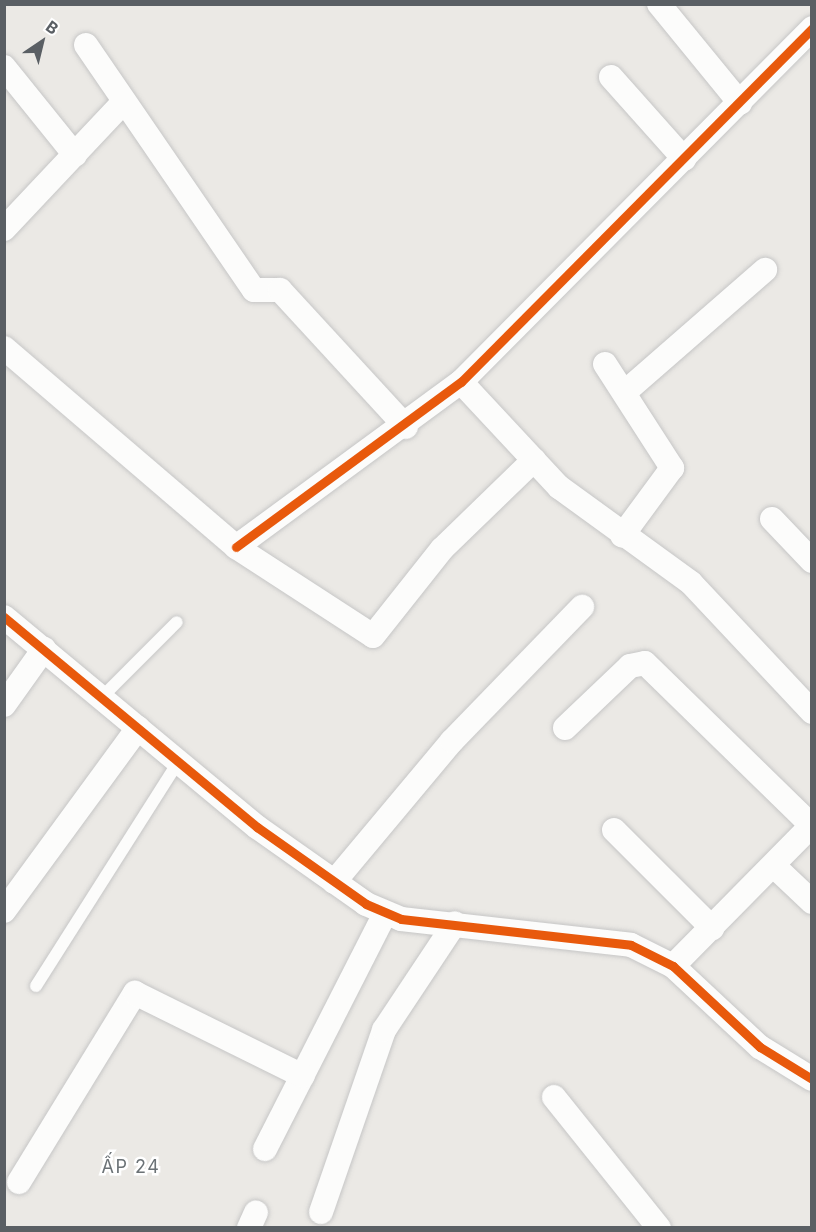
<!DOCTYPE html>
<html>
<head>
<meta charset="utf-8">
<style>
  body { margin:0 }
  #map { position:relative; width:816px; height:1232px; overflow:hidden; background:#ebe9e5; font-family:Inter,sans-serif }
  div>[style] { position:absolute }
  .roads { filter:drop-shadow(0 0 2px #c6c6c6) drop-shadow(0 0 2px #c6c6c6) }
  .lane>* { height:12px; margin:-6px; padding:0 6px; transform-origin:6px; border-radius:6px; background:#fcfcfb }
  .street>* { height:24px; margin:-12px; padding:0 12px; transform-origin:12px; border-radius:12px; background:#fcfcfb }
  .cycleway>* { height:9px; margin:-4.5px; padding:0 4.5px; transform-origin:4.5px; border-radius:4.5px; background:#e8590c }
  span { translate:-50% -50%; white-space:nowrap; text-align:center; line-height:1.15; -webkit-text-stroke:5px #fff; paint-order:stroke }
  .neighbourhood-label { font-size:18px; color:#6b7276; letter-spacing:1.5px }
  .frame { position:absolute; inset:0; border:6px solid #5a5f64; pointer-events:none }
  .north { position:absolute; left:12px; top:12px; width:60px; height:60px; -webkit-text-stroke:4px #fff; paint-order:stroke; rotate:35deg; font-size:16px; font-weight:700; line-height:24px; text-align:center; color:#5a5f64 }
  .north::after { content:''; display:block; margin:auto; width:21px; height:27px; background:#5a5f64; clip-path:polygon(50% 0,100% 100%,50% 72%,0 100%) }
</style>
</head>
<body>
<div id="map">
  <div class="roads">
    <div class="lane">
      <div style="left:101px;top:698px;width:107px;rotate:-45deg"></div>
      <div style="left:36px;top:986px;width:265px;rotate:-57.6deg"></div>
    </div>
    <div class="street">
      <div style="left:659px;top:4px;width:128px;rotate:50.7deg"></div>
      <div style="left:86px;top:45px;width:297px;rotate:55.6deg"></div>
      <div style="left:254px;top:290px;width:26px"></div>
      <div style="left:280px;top:290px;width:186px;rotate:47.4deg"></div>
      <div style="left:4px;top:67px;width:113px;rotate:51.1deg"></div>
      <div style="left:611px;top:77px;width:110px;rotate:48.3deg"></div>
      <div style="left:4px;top:229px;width:172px;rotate:-46.7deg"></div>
      <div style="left:4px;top:348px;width:306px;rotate:40.6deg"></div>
      <div style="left:236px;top:547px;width:163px;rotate:33deg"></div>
      <div style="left:373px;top:636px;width:111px;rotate:-51.6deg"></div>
      <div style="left:442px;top:549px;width:128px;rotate:-44.1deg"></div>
      <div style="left:605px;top:364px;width:124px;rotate:57.2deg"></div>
      <div style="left:672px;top:468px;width:84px;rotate:126.3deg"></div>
      <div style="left:461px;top:382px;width:144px;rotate:47deg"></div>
      <div style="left:559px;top:487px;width:163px;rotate:36deg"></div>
      <div style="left:691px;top:583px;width:177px;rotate:46.8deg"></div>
      <div style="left:625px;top:392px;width:186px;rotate:-41.1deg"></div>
      <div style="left:772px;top:519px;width:58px;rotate:46.4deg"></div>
      <div style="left:236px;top:547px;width:279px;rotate:-36.3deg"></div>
      <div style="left:461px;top:382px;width:499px;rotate:-45.2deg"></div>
      <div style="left:4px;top:617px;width:329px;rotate:39.7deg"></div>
      <div style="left:257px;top:827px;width:133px;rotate:35.2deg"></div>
      <div style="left:366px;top:904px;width:38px;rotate:23deg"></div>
      <div style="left:401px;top:919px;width:231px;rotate:6.4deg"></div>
      <div style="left:631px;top:945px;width:47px;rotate:26.6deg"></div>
      <div style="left:673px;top:966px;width:119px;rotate:43deg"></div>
      <div style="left:760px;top:1047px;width:61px;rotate:31.6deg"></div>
      <div style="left:4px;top:705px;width:69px;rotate:-54.5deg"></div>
      <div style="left:565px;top:728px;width:90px;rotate:-43.6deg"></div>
      <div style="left:630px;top:666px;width:15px;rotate:-11deg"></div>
      <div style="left:645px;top:663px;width:232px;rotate:44.3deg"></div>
      <div style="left:614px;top:830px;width:139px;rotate:45deg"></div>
      <div style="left:775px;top:867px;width:51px;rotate:43.4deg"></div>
      <div style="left:334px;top:882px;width:184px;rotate:-50.1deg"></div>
      <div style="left:452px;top:741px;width:187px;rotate:-45.9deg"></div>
      <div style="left:4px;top:911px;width:227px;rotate:-53.8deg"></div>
      <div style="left:673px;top:966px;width:198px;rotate:-45.4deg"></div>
      <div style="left:554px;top:1097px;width:168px;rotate:51.3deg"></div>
      <div style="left:265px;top:1149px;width:265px;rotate:-63deg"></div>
      <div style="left:19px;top:1182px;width:222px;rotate:-58.5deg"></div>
      <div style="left:135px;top:993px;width:187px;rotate:26.3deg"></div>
      <div style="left:321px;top:1212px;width:193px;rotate:-70.9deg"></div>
      <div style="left:384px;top:1030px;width:128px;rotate:-56.4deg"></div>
      <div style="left:249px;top:1228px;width:17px;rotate:-66deg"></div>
    </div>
  </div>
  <div class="cycleway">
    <div style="left:236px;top:547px;width:279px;rotate:-36.3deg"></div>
    <div style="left:461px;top:382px;width:499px;rotate:-45.2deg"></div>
    <div style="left:4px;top:617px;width:329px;rotate:39.7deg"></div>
    <div style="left:257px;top:827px;width:133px;rotate:35.2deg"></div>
    <div style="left:366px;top:904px;width:38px;rotate:23deg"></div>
    <div style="left:401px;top:919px;width:231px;rotate:6.4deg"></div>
    <div style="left:631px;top:945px;width:47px;rotate:26.6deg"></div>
    <div style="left:673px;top:966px;width:119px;rotate:43deg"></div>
    <div style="left:760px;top:1047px;width:61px;rotate:31.6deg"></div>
  </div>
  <div class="neighbourhood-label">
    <span style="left:131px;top:1167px">ẤP 24</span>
  </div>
  <div class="frame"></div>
  <div class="north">B</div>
</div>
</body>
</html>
